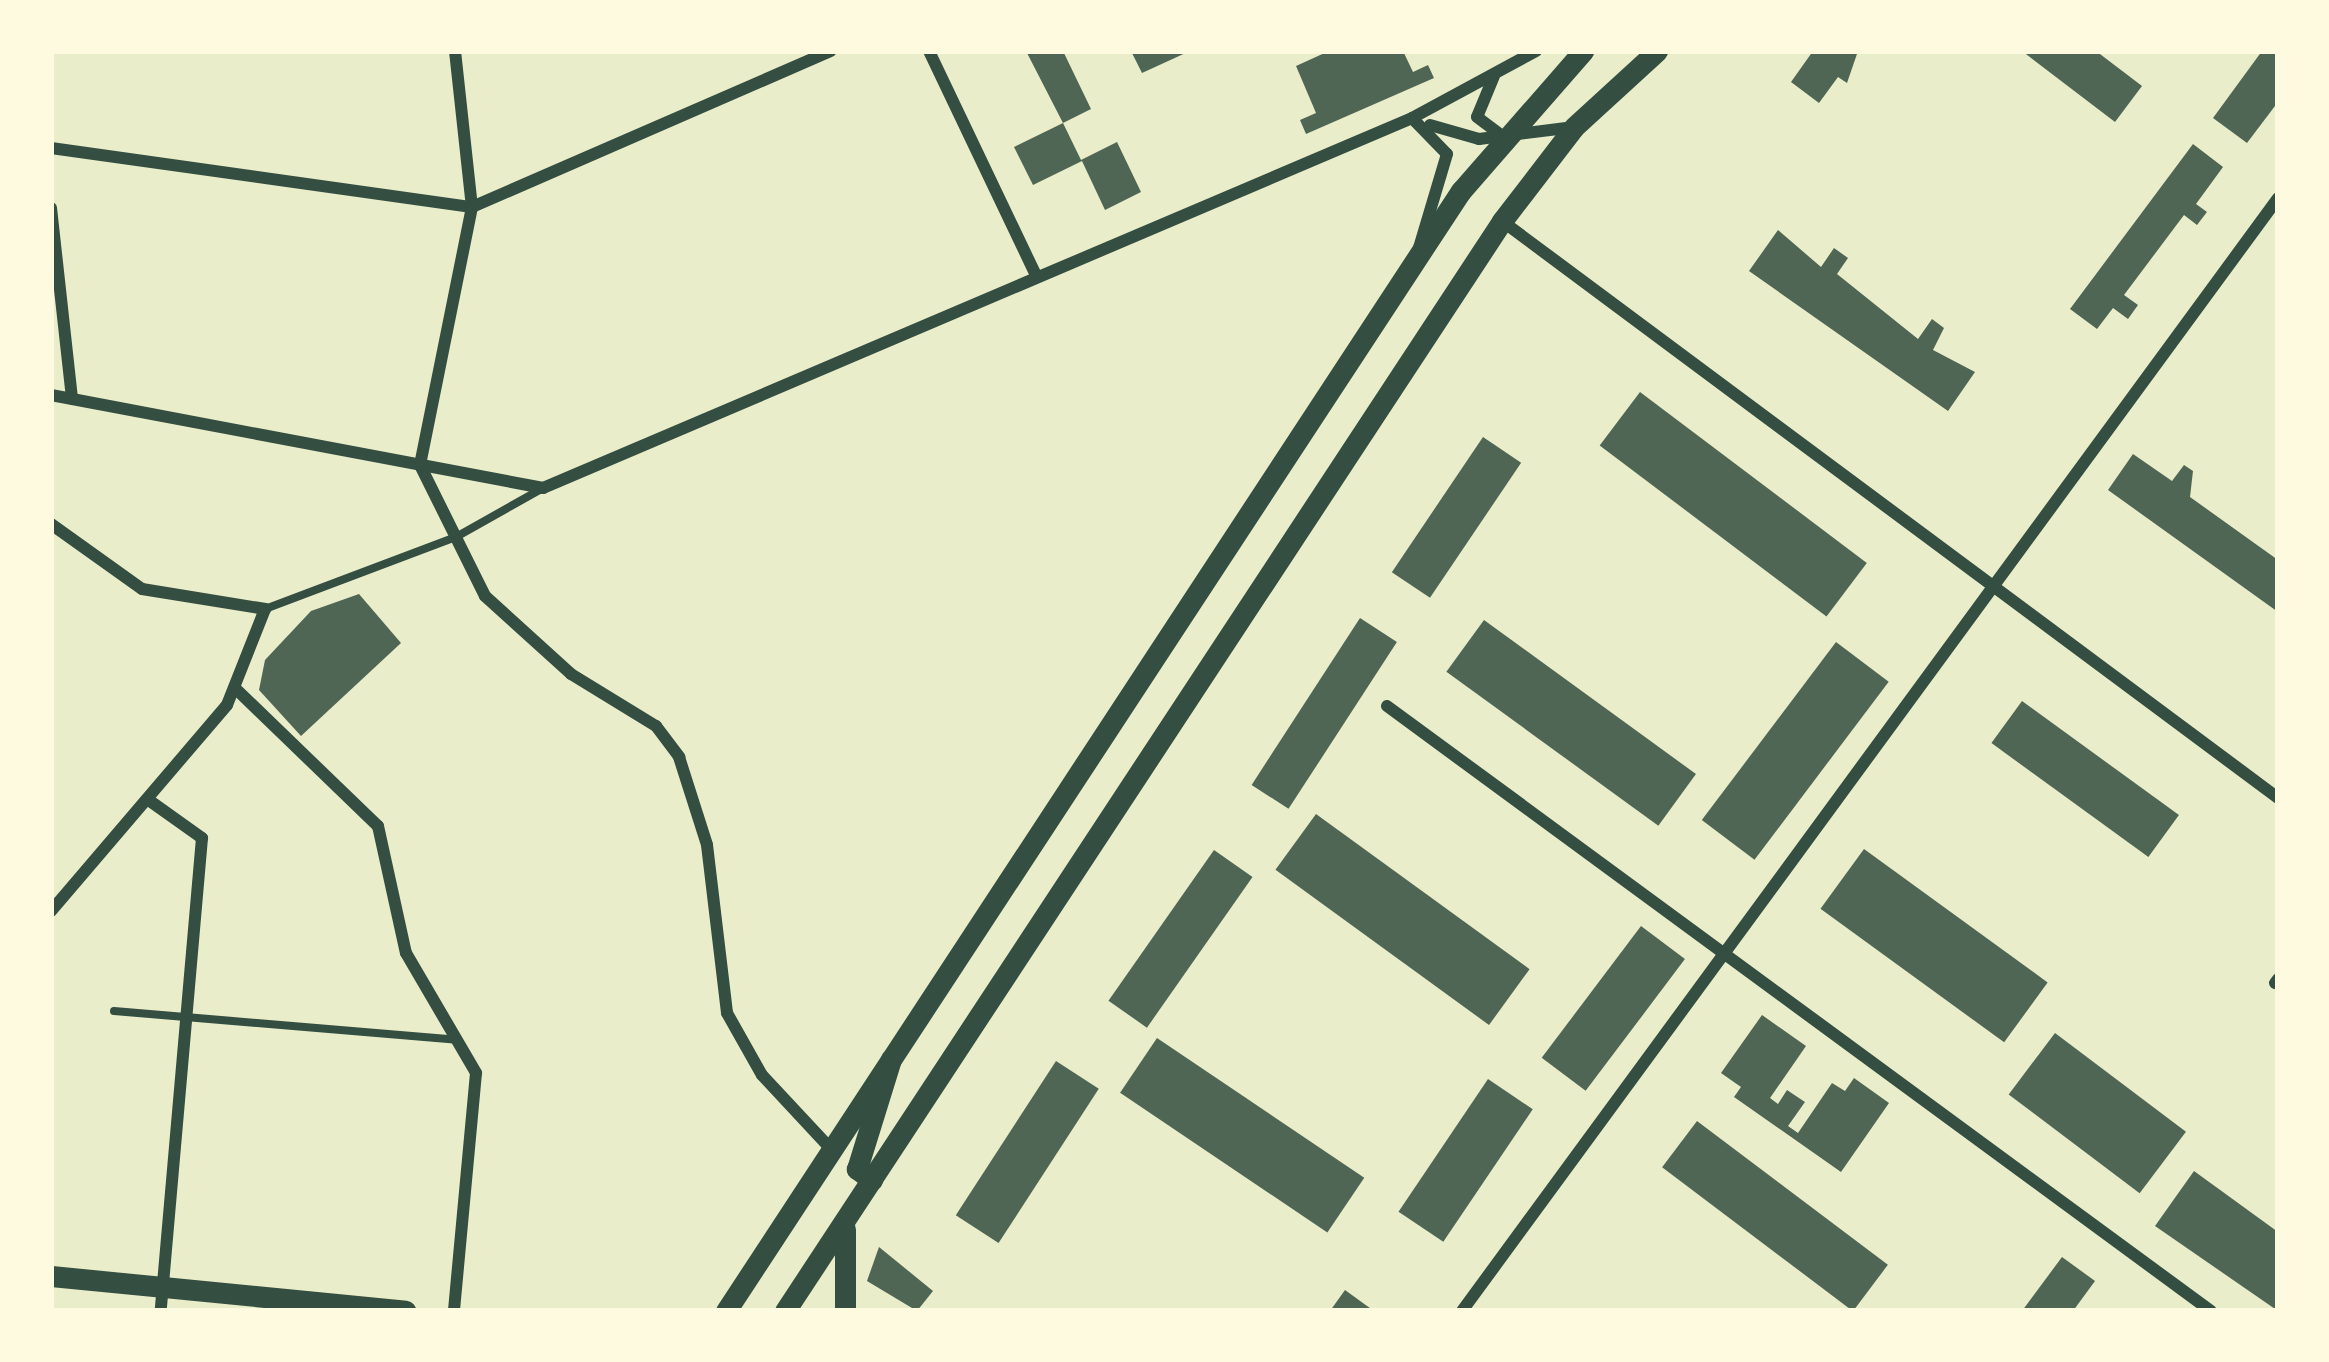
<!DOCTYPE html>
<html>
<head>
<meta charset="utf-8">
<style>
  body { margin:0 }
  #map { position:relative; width:2329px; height:1362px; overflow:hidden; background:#e9edc9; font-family:Rubik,sans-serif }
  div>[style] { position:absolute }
  .building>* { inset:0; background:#4f6655; transform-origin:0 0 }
  .service>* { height:8px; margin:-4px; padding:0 4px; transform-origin:4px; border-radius:4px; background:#344e41 }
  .minor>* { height:12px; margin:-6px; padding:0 6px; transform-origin:6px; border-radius:6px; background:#344e41 }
  .secondary>* { height:21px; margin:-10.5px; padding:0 10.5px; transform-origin:10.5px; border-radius:10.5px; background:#344e41 }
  span { translate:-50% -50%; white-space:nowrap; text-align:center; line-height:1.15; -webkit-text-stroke:12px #fefae0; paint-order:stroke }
  .frame { position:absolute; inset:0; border:54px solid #fefae0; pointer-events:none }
</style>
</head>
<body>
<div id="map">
  <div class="building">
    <div style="clip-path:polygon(1026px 51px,1063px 51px,1091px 109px,1063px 123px,1081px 160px,1117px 142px,1141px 192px,1105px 210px,1082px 161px,1033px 185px,1014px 147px,1063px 123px)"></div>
    <div style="clip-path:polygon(1131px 51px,1190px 51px,1142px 73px)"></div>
    <div style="clip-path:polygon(1329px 51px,1403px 51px,1413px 72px,1428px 65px,1434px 78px,1306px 134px,1300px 120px,1316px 113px,1296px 66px)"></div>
    <div style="clip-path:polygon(1813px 51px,1858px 51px,1847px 83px,1838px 77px,1819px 103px,1791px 82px)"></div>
    <div style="clip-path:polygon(2022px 51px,2096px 51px,2142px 86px,2115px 122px)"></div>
    <div style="clip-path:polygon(2262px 51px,2278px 51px,2278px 102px,2247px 143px,2213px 118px)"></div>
    <div style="clip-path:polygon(2193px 144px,2223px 167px,2196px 204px,2207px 212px,2197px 225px,2184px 215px,2124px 295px,2138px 305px,2128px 319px,2113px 308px,2097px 329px,2070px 309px)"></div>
    <div style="clip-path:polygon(1778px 230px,1821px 267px,1834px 248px,1848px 258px,1837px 274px,1918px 339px,1932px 319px,1944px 328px,1933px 350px,1975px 372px,1948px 411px,1749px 271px)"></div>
    <div style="left:1640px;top:392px;width:284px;height:67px;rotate:37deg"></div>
    <div style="left:1483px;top:437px;width:46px;height:163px;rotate:34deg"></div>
    <div style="clip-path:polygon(2133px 454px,2172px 481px,2184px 465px,2193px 471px,2190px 497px,2278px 560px,2278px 612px,2108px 490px)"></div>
    <div style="clip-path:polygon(359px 594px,401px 643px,301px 736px,259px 690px,265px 660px,311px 611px)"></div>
    <div style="left:1360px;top:618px;width:44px;height:199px;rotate:33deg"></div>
    <div style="left:1484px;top:620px;width:262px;height:64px;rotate:36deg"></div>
    <div style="left:1836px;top:642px;width:66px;height:223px;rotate:37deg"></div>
    <div style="left:2022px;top:701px;width:194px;height:52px;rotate:36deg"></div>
    <div style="left:1316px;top:814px;width:264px;height:69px;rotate:36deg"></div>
    <div style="left:1864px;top:849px;width:227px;height:74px;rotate:36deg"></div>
    <div style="left:1214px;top:850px;width:47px;height:184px;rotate:35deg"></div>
    <div style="left:1641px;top:926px;width:55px;height:165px;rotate:37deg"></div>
    <div style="clip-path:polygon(1762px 1015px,1806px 1046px,1770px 1098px,1778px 1104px,1787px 1090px,1805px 1102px,1788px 1126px,1798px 1133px,1832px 1083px,1845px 1091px,1854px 1078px,1889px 1103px,1841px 1172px,1734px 1097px,1741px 1087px,1721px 1073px)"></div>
    <div style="left:2055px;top:1033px;width:164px;height:77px;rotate:37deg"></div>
    <div style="left:1157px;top:1038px;width:250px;height:66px;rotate:34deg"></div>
    <div style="left:1056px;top:1061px;width:51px;height:184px;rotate:33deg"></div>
    <div style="left:1488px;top:1079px;width:54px;height:160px;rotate:34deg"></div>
    <div style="left:1697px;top:1121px;width:239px;height:58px;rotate:37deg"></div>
    <div style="clip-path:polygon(2194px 1171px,2278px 1232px,2278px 1311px,2155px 1226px)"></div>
    <div style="clip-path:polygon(879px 1247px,933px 1291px,917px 1311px,867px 1281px)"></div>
    <div style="clip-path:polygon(2062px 1257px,2095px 1281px,2073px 1311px,2022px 1311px)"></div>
    <div style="clip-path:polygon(1345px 1290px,1374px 1311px,1330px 1311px)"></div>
  </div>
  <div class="service">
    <div style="left:265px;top:609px;width:204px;rotate:-20.7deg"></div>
    <div style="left:456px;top:537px;width:100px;rotate:-29.4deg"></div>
    <div style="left:114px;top:1011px;width:344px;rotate:4.8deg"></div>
  </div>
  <div class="minor">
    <div style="left:455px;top:51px;width:157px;rotate:83.8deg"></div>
    <div style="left:472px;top:207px;width:263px;rotate:101.4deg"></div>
    <div style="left:420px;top:465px;width:146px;rotate:63.6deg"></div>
    <div style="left:485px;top:596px;width:116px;rotate:42.2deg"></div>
    <div style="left:571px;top:674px;width:100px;rotate:31.5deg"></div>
    <div style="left:656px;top:726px;width:39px;rotate:53deg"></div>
    <div style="left:679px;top:757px;width:92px;rotate:72.3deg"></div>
    <div style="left:707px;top:845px;width:169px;rotate:83.2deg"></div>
    <div style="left:727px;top:1013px;width:71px;rotate:60.6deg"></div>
    <div style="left:762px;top:1075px;width:103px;rotate:47deg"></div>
    <div style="left:929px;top:51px;width:248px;rotate:64.5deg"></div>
    <div style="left:1494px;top:76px;width:44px;rotate:112.5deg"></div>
    <div style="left:1477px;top:117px;width:30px;rotate:37deg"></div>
    <div style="left:1412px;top:118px;width:50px;rotate:45.8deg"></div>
    <div style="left:1447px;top:154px;width:101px;rotate:106.6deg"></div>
    <div style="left:1430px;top:125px;width:51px;rotate:15.9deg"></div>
    <div style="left:1479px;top:139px;width:96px;rotate:-7.2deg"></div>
    <div style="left:51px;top:148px;width:425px;rotate:8deg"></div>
    <div style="left:472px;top:207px;width:391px;rotate:-23.5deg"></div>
    <div style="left:51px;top:208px;width:192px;rotate:83.7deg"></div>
    <div style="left:1502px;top:221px;width:967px;rotate:36.63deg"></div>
    <div style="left:51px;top:395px;width:501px;rotate:10.7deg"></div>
    <div style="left:543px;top:488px;width:944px;rotate:-23.06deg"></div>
    <div style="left:1412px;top:118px;width:141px;rotate:-28.4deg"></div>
    <div style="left:51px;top:524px;width:112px;rotate:35.5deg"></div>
    <div style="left:142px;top:589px;width:125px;rotate:9.2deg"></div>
    <div style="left:265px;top:609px;width:103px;rotate:111.6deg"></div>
    <div style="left:227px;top:705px;width:271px;rotate:130.5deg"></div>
    <div style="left:237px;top:690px;width:196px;rotate:44deg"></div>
    <div style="left:378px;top:826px;width:130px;rotate:77.6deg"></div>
    <div style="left:406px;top:953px;width:139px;rotate:59.7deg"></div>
    <div style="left:476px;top:1073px;width:239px;rotate:95.3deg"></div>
    <div style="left:1387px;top:706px;width:1022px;rotate:36.29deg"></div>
    <div style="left:150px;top:801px;width:64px;rotate:35.4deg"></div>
    <div style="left:202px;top:838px;width:475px;rotate:95deg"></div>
    <div style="left:2275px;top:983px;width:5px;rotate:-53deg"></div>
    <div style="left:1462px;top:1311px;width:1380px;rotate:-53.75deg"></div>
  </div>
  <div class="secondary">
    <div style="left:872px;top:1180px;width:19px;rotate:-144deg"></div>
    <div style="left:857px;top:1169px;width:115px;rotate:-72.8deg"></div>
    <div style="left:51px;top:1276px;width:356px;rotate:5.6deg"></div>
    <div style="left:726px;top:1311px;width:1340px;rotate:-56.73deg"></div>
    <div style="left:1461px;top:191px;width:186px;rotate:-48.9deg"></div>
    <div style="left:785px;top:1311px;width:1305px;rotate:-56.66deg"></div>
    <div style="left:1502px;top:221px;width:118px;rotate:-52.5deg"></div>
    <div style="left:1574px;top:127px;width:113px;rotate:-42.5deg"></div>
    <div style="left:845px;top:1311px;width:82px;rotate:-90deg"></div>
  </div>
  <div class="frame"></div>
</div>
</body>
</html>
